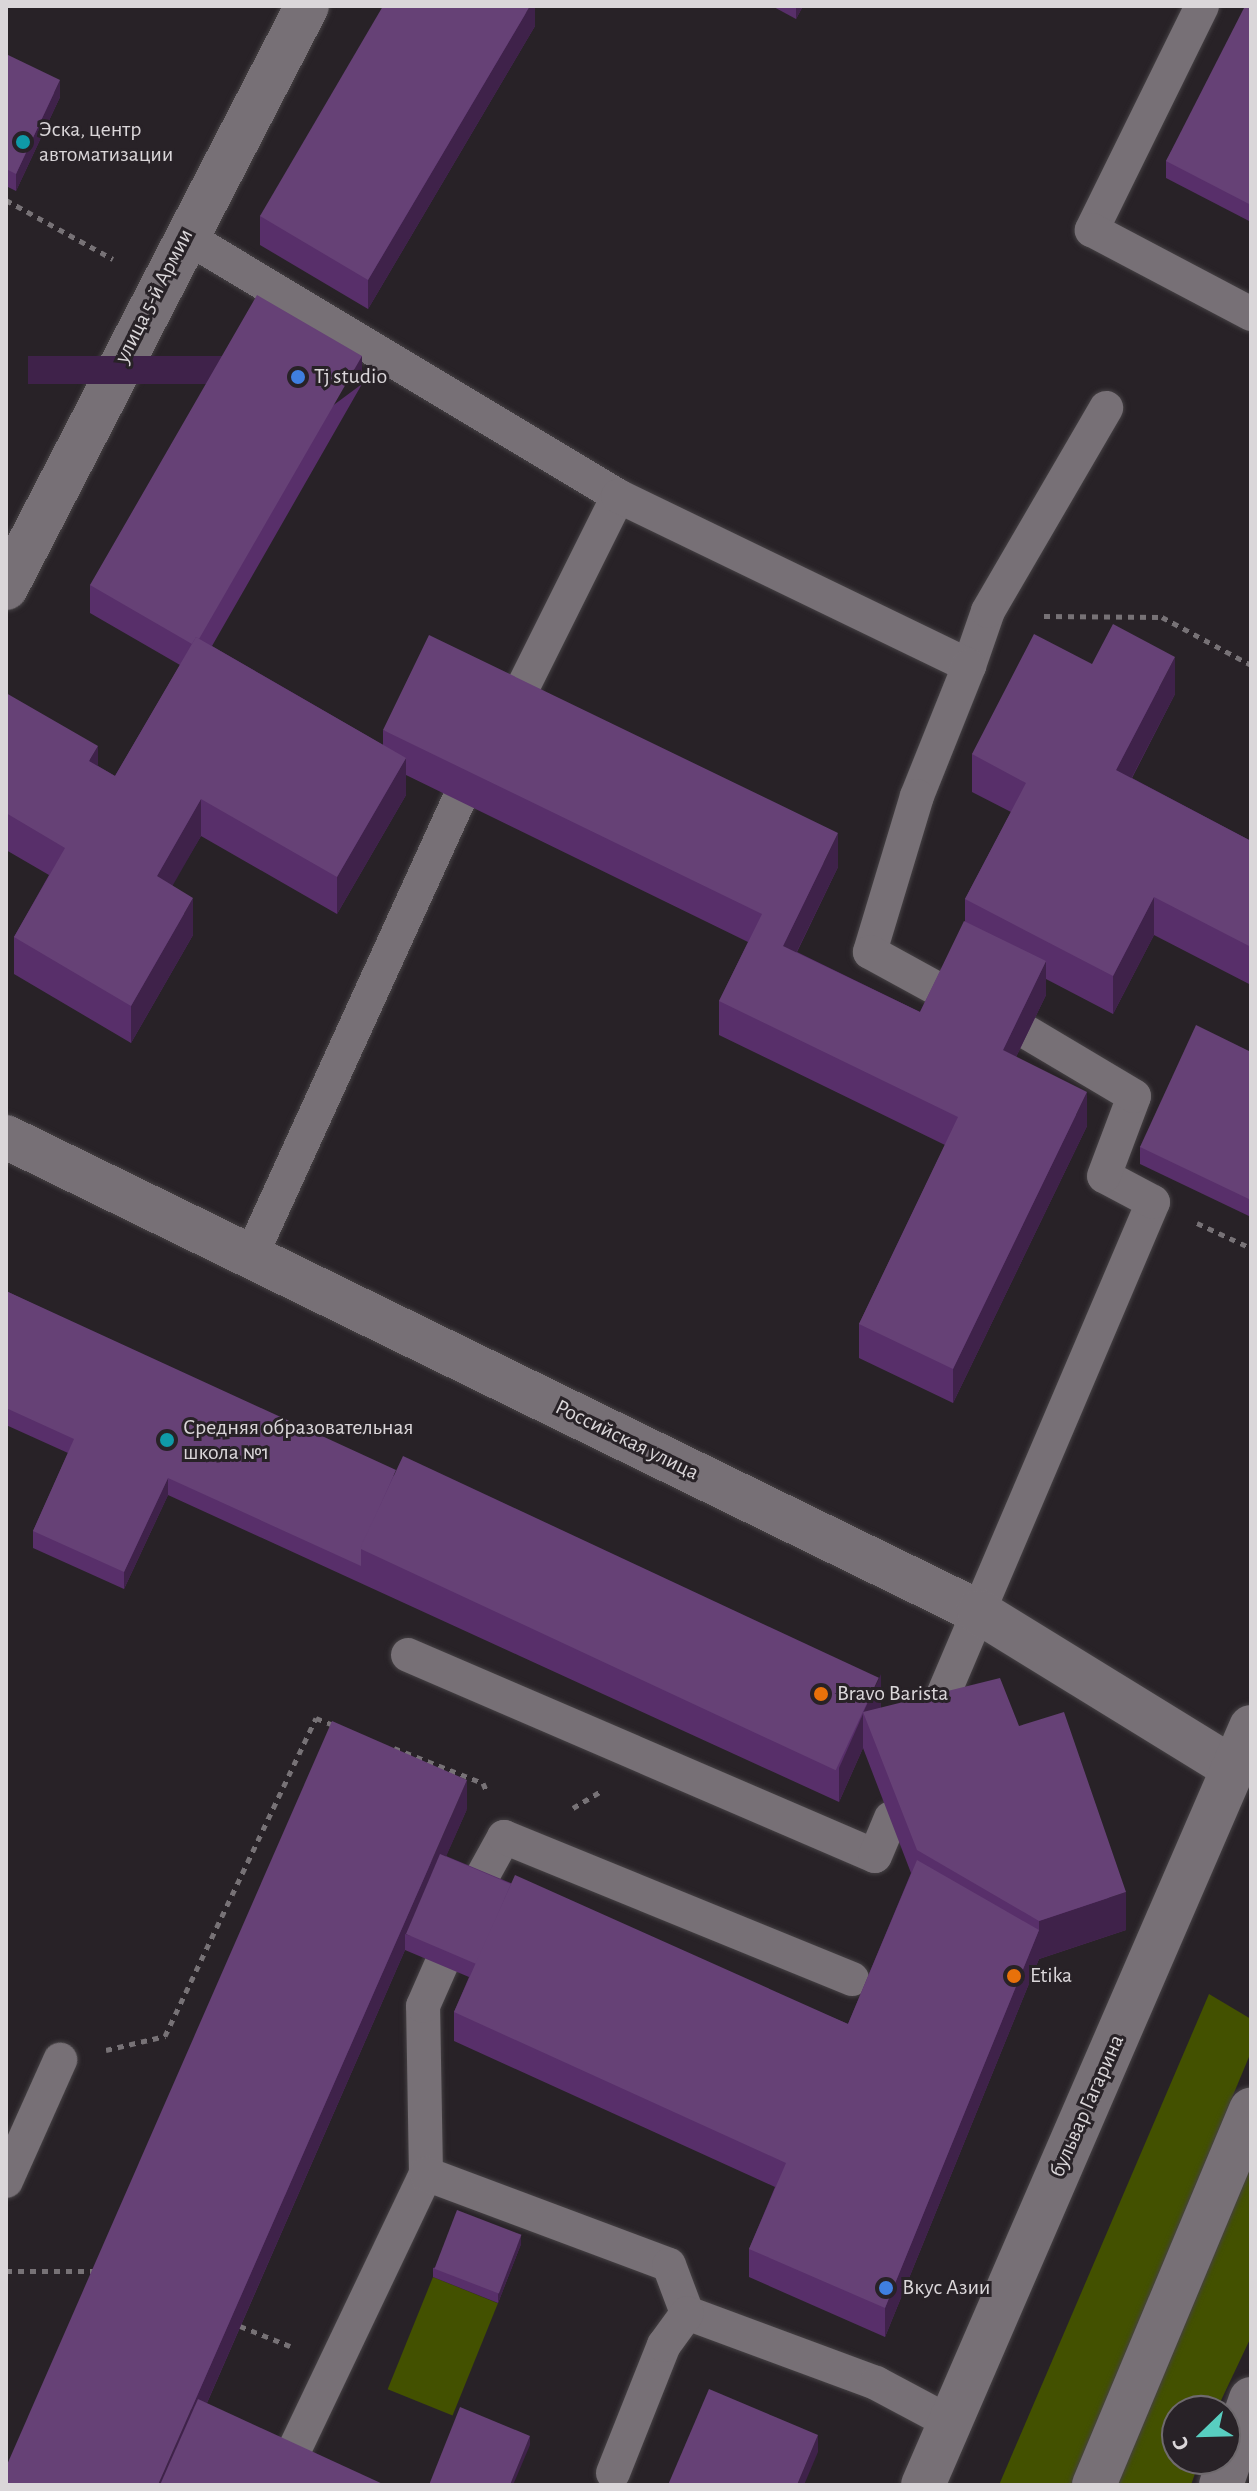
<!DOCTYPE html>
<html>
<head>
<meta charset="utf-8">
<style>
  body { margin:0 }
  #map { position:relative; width:1257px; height:2491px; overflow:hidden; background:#282227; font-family:"Alegreya Sans",sans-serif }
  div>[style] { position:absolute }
  .green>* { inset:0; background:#435100; transform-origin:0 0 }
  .path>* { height:5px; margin-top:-2.5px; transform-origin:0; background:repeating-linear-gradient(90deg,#777276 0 6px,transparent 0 12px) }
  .roads { filter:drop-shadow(0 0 2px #454144) drop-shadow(0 0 2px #454144) }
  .lane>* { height:34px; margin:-17px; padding:0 17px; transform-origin:17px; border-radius:17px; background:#777076 }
  .street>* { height:44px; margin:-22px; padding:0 22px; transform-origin:22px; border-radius:22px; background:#777076 }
  .secondary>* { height:44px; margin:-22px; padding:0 22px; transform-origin:22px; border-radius:22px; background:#777076 }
  .wall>* { inset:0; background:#582f6a }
  .shaded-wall>* { inset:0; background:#3f224a; transform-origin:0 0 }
  .building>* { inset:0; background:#664176; transform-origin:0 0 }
  .dots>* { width:22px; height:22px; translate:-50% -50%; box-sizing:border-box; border:4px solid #282227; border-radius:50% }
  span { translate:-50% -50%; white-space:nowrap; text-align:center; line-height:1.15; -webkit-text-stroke:6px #282227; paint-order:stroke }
  .poi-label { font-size:22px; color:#dad6d9 }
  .left { translate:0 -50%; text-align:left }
  .street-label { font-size:22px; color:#dad6d9 }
  .frame { position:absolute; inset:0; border:8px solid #dad6d9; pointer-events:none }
  .north { position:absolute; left:1161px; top:2395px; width:80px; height:80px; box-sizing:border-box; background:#282227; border:2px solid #6f6a6e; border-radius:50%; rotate:247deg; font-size:22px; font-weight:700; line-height:32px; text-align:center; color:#dad6d9 }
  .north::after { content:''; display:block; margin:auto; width:28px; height:36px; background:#58cec0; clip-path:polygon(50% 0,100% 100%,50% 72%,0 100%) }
</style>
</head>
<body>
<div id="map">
  <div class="green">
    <div style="clip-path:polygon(1209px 1994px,1251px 2019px,1251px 2052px,1071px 2485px,999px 2485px)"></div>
    <div style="clip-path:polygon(1251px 2153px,1251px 2337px,1216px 2411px,1177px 2411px,1177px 2459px,1200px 2459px,1191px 2485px,1113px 2485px)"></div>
    <div style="left:433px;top:2277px;width:70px;height:121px;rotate:22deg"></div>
  </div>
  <div class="path">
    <div style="left:6px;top:200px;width:122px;rotate:28.9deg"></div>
    <div style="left:1044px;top:616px;width:118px;rotate:0.5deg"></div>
    <div style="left:1162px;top:617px;width:101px;rotate:28.3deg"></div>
    <div style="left:1197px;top:1223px;width:60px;rotate:24.8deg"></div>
    <div style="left:394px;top:1748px;width:96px;rotate:21.5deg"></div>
    <div style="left:483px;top:1783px;width:10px;rotate:66deg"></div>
    <div style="left:573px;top:1808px;width:33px;rotate:-31deg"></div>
    <div style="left:106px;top:2050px;width:61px;rotate:-13.3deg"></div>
    <div style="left:165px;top:2036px;width:352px;rotate:-64.6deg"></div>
    <div style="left:316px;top:1718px;width:22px;rotate:22deg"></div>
    <div style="left:6px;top:2271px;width:89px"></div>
    <div style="left:240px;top:2326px;width:54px;rotate:21.8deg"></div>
  </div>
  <div class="roads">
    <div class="lane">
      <div style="left:1202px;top:6px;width:250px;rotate:116.2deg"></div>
      <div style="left:1092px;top:230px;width:180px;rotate:27.8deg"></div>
      <div style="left:185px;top:236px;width:505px;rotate:30.98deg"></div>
      <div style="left:969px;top:666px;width:58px;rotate:-70.9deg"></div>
      <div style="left:988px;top:611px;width:235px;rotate:-59.8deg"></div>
      <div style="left:512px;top:709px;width:238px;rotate:-63.5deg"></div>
      <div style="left:618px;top:496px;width:390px;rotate:25.8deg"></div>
      <div style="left:969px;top:666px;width:140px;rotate:111.8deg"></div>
      <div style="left:917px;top:796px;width:163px;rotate:106.8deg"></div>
      <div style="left:870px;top:952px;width:85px;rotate:28.7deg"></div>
      <div style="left:251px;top:1256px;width:500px;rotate:-65.5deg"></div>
      <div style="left:408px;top:1655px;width:508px;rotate:23.29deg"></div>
      <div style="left:875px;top:1856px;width:41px;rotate:-67.2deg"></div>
      <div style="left:926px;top:1735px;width:579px;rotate:-66.93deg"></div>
      <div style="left:1153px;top:1202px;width:55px;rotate:-152deg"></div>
      <div style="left:1104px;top:1176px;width:85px;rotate:-69.4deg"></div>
      <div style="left:1134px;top:1096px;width:123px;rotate:-149.3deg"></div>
      <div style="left:477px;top:1886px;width:56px;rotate:-61.1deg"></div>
      <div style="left:504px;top:1837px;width:376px;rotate:22.2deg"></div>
      <div style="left:426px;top:2174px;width:168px;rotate:-91deg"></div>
      <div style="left:423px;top:2006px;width:45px;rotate:-66.3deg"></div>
      <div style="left:6px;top:2181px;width:133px;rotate:-65.9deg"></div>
      <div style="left:289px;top:2461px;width:318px;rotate:-64.5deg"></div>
      <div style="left:426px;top:2174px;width:259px;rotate:20.5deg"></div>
      <div style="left:669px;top:2265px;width:51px;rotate:69.4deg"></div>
      <div style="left:687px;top:2313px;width:202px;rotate:20.3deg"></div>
      <div style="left:876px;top:2383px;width:83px;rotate:28.1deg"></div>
      <div style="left:613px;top:2473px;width:138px;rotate:-68.3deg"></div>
      <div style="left:664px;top:2345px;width:39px;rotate:-54deg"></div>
    </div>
    <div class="street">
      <div style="left:6px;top:1137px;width:1083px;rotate:26.02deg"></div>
      <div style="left:979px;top:1612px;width:299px;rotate:31.6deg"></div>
      <div style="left:1094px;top:2485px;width:407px;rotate:-67.3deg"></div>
      <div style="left:1221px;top:2485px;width:91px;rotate:-70.8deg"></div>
    </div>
    <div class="secondary">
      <div style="left:6px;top:588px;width:655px;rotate:-62.65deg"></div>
      <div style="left:923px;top:2485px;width:826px;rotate:-66.6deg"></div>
    </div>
  </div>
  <div class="wall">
    <div style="clip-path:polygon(535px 6px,535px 26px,368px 309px,260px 245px,260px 216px)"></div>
    <div style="clip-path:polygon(772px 6px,803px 6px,796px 19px)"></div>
    <div style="clip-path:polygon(1251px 6px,1251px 222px,1166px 178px,1166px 161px)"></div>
    <div style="clip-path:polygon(6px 54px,60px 97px,16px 191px,6px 186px)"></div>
    <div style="clip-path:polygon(362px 384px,212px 646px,383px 745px,383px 730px,838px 867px,797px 952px,920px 1012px,965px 922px,965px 899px,1011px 812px,972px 792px,972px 754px,1092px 664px,1175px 694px,1132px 778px,1251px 841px,1251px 985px,1154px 935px,1113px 1014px,1046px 979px,1046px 995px,1016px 1057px,1087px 1126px,953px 1403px,859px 1358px,859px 1324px,945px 1145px,719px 1035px,719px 1001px,748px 942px,406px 775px,406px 795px,337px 914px,201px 836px,172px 885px,193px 935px,131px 1043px,14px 974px,14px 937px,49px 875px,6px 850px,6px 693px,98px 766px,115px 776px,180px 665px,90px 613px,90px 585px)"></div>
    <div style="clip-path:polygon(1251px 1052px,1251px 1217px,1140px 1164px,1140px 1147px)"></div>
    <div style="clip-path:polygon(6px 1291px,881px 1708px,1019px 1726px,1126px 1930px,1039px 1959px,885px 2337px,749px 2277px,749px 2249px,775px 2187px,454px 2041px,454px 2012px,469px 1977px,405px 1950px,207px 2403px,6px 2485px,467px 1809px,446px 1856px,848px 2024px,911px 1873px,863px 1748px,839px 1802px,168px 1495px,124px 1589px,33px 1548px,33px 1531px,68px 1453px,6px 1425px)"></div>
    <div style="clip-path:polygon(521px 2244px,498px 2303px,433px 2277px,433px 2268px)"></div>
  </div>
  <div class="shaded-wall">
    <div style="clip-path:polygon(530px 6px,535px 6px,535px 26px,368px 309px,368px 280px)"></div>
    <div style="clip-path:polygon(796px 6px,803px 6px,796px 19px)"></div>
    <div style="clip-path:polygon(60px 80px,60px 97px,16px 191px,16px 174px)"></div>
    <div style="left:362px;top:356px;width:28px;height:334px;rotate:90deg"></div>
    <div style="clip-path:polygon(1175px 657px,1175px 694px,1116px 808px,1116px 770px)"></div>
    <div style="clip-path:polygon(98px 746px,98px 783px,89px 761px)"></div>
    <div style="clip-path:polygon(406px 758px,406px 795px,337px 914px,337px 877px)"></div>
    <div style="clip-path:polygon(201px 799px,201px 836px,157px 913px,157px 876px)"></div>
    <div style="clip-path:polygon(838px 833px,838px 867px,783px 980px,783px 946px)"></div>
    <div style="clip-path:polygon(1154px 897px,1154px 935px,1113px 1014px,1113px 976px)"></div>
    <div style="clip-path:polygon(193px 898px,193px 935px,131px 1043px,131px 1006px)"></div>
    <div style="clip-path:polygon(1046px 961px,1046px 995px,1003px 1084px,1003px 1050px)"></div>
    <div style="clip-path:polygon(1087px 1092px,1087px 1126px,953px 1403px,953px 1369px)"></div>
    <div style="clip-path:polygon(168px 1478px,168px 1495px,124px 1589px,124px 1572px)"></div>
    <div style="clip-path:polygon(881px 1674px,881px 1708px,863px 1713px)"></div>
    <div style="clip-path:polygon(863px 1714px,863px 1748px,839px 1802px,839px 1768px)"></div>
    <div style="clip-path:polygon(467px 1780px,467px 1809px,411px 1936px,405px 1934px,405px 1950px,171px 2485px,158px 2485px)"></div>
    <div style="clip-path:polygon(1126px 1892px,1126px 1930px,1039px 1959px,885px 2337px,885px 2308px,1039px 1930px,1039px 1921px)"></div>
    <div style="clip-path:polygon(521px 2235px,521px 2244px,498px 2303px,498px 2294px)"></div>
    <div style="clip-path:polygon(818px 2435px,818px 2452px,804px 2485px,797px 2485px)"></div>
    <div style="clip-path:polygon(530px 2436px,530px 2445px,513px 2485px,510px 2485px)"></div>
  </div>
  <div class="building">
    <div style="clip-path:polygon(383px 6px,530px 6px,368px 280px,260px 216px)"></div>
    <div style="clip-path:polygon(1245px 6px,1251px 6px,1251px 205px,1166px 161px)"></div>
    <div style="clip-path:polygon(6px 54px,60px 80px,16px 174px,6px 169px)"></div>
    <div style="clip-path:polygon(257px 295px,362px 356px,199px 639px,196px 637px,192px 644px,90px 585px)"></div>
    <div style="clip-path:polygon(1113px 624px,1175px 657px,1116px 770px,1251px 841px,1251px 947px,1154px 897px,1113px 976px,965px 899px,1026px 783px,972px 754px,1034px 634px,1092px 664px)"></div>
    <div style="clip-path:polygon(429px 635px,838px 833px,783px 946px,920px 1012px,964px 921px,1046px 961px,1003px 1050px,1087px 1092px,953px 1369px,859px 1324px,958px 1117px,719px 1001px,762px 914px,383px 730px)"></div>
    <div style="clip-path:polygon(196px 637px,406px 758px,337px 877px,201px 799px,157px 876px,193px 898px,131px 1006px,14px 937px,65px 848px,6px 813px,6px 693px,98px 746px,89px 761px,115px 776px)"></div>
    <div style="clip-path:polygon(1196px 1025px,1251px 1052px,1251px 1200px,1140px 1147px)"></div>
    <div style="clip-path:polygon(6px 1291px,396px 1470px,361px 1549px,361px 1566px,168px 1478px,124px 1572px,33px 1531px,74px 1439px,6px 1408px)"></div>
    <div style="left:403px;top:1456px;width:525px;height:102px;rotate:25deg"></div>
    <div style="clip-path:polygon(1000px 1678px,1019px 1726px,1064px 1712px,1126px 1892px,1039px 1921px,917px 1850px,863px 1712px)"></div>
    <div style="clip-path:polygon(332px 1721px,467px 1780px,158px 2485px,6px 2485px,6px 2467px)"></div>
    <div style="left:440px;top:1854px;width:77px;height:87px;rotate:23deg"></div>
    <div style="clip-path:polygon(917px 1860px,1039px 1930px,885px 2308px,749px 2249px,786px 2163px,454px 2012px,515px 1875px,848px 2024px)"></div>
    <div style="left:457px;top:2210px;width:69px;height:63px;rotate:21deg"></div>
    <div style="clip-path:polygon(709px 2389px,818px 2435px,797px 2485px,668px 2485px)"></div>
    <div style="clip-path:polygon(198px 2399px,385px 2485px,160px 2485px)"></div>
    <div style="clip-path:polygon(460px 2407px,530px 2436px,510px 2485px,429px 2485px)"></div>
  </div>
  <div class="dots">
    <div style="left:23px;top:142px;background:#0f9aa8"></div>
    <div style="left:298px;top:377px;background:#3f7fe0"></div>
    <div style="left:167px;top:1440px;background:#0f9aa8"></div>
    <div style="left:821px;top:1694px;background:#e8710a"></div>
    <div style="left:1014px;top:1976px;background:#e8710a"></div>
    <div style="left:886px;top:2288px;background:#3f7fe0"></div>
  </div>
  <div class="poi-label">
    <span class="left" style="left:39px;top:142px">Эска, центр<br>автоматизации</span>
    <span class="left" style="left:314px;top:377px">Tj studio</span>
    <span class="left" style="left:183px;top:1440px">Средняя образовательная<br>школа №1</span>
    <span class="left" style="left:837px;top:1694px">Bravo Barista</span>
    <span class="left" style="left:1030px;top:1976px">Etika</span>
    <span class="left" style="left:902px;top:2288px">Вкус Азии</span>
  </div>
  <div class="street-label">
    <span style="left:154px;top:296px;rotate:-63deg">улица 5-й Армии</span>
    <span style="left:627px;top:1440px;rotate:26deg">Российская улица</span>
    <span style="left:1087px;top:2106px;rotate:-66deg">бульвар Гагарина</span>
  </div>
  <div class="frame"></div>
  <div class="north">С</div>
</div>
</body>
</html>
